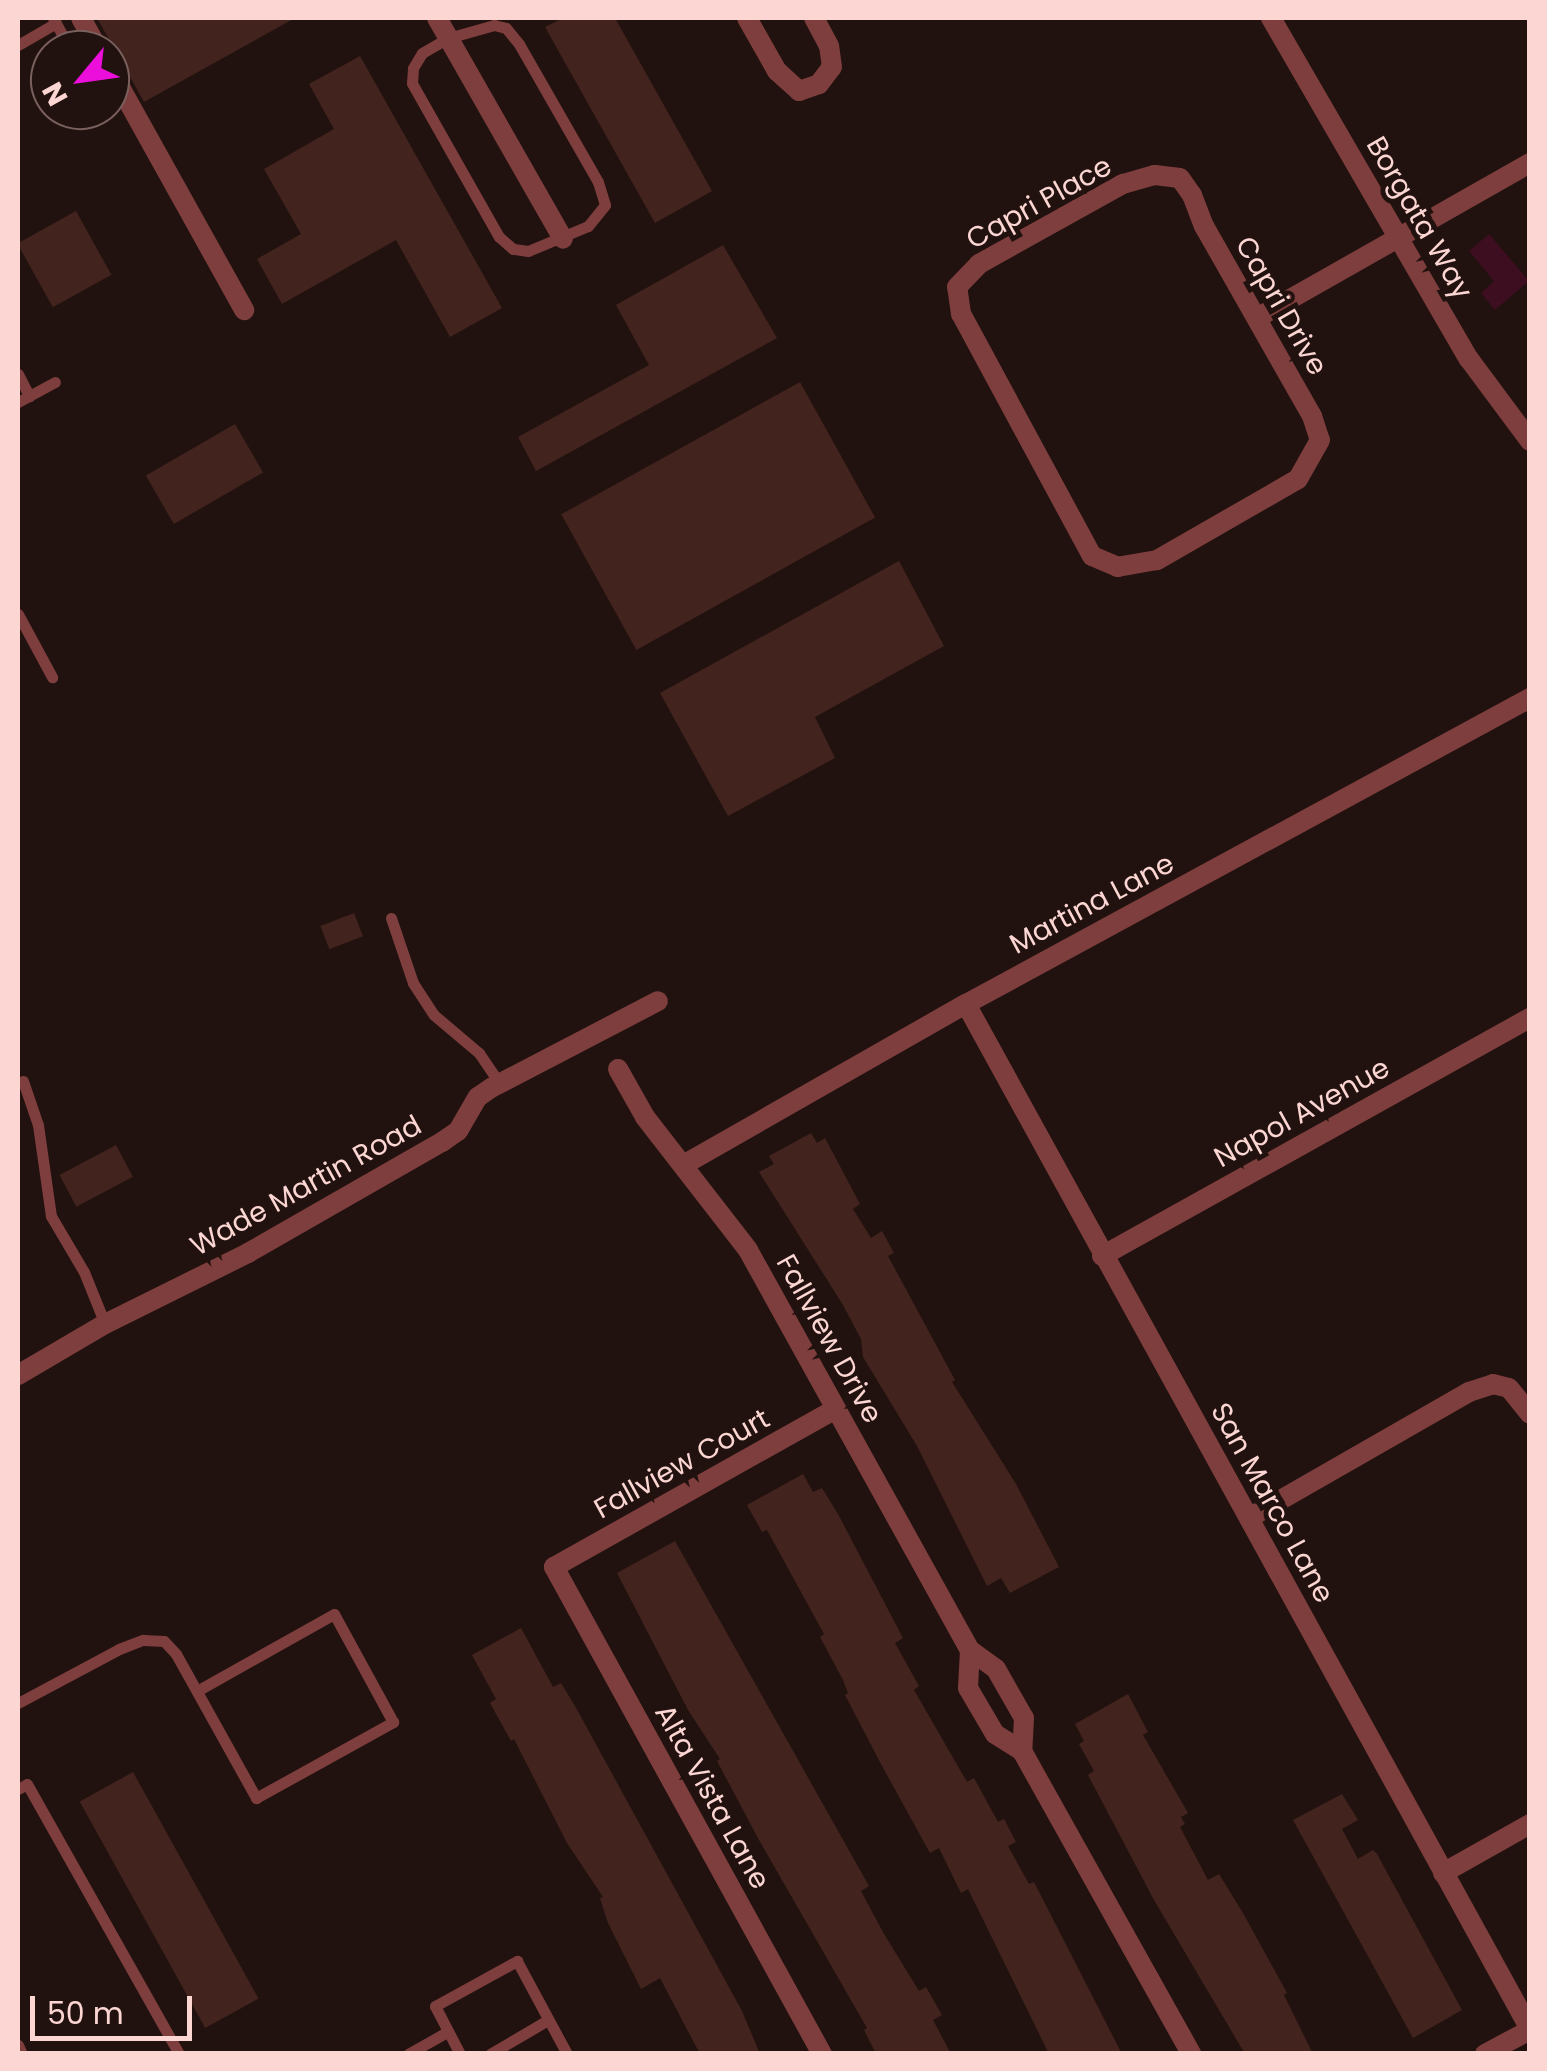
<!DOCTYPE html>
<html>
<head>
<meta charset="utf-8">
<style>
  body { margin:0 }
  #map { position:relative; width:1547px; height:2071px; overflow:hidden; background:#22120f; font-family:Poppins,sans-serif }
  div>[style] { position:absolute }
  .water>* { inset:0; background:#3d0d20 }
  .building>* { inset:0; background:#42231d; transform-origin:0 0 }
  .service>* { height:11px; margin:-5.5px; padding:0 5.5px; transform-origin:5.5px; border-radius:5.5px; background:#7e3e3d }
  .minor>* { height:20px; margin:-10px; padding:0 10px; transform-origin:10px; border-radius:10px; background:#7e3e3d }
  .tertiary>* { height:20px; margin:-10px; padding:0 10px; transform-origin:10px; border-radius:10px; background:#7e3e3d }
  span { translate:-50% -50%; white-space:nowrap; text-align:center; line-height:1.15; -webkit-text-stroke:10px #22120f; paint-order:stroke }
  .street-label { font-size:28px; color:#fcd6d3 }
  .frame { position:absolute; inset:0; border:20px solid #fcd6d3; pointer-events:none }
  .north { position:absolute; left:30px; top:30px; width:100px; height:100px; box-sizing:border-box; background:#22120f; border:2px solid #79605d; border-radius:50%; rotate:241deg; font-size:28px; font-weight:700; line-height:40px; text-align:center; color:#fcd6d3 }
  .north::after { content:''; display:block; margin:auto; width:35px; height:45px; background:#ec0fdc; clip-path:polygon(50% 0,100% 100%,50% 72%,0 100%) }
  .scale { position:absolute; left:30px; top:1996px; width:162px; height:45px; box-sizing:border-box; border:5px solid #fcd6d3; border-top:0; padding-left:12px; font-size:30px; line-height:35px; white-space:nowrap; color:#fcd6d3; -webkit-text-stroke:8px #22120f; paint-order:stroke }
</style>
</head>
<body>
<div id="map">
  <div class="water">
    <div style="clip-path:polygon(1489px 234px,1529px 281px,1495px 310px,1481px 293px,1494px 281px,1469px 251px)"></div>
  </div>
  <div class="building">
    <div style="clip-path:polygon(97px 18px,295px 18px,144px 102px)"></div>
    <div style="clip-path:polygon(563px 18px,615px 18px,712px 191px,655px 223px,545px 27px)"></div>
    <div style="clip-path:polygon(360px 56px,502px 308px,450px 337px,396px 240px,282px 304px,257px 259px,301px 234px,264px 169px,334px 129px,309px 84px)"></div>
    <div style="left:76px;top:211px;width:73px;height:67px;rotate:61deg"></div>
    <div style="clip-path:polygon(723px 245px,777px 338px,536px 471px,518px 437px,649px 365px,616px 305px)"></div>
    <div style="left:800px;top:382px;width:155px;height:273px;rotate:61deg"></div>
    <div style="left:235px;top:424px;width:56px;height:103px;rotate:60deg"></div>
    <div style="clip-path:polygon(899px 561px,944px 646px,815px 717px,835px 758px,728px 816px,660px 693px)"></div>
    <div style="left:354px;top:913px;width:25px;height:36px;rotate:69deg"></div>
    <div style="clip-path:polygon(811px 1133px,817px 1143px,825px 1138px,860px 1204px,853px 1209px,871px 1238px,882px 1231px,894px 1253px,888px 1256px,955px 1380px,952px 1382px,1016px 1484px,1059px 1567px,1010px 1593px,1001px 1578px,987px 1586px,917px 1446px,863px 1357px,861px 1339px,843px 1305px,759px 1172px,774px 1164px,769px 1156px)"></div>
    <div style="left:116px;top:1145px;width:36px;height:64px;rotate:62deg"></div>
    <div style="clip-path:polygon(803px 1474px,813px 1492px,822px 1488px,838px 1514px,903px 1638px,895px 1643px,919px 1686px,914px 1690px,967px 1782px,974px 1778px,998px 1822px,1004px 1819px,1016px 1842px,1008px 1846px,1029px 1884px,1034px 1882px,1122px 2054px,1049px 2054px,968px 1889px,961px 1893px,939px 1848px,930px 1853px,881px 1764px,845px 1695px,848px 1693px,843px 1680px,820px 1637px,824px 1634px,767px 1530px,762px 1532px,747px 1505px)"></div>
    <div style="clip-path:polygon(675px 1541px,869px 1886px,861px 1891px,884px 1934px,919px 1991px,926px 1987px,942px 2015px,933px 2020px,951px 2054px,876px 2054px,864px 2030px,867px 2028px,759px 1840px,717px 1761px,720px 1759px,688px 1710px,617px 1573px)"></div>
    <div style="clip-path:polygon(521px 1628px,553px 1687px,561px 1683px,575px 1706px,742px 2011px,760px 2054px,700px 2054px,660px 1978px,641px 1989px,608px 1923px,600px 1898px,603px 1897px,567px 1843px,514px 1739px,511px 1741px,490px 1703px,496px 1699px,472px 1655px)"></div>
    <div style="clip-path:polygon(1128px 1694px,1148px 1732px,1143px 1735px,1188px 1813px,1181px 1817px,1185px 1824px,1180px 1827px,1208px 1880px,1219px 1874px,1243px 1913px,1287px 1993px,1284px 1995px,1313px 2054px,1245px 2054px,1154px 1900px,1088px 1775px,1094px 1771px,1079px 1744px,1084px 1741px,1075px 1724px)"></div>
    <div style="left:133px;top:1772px;width:259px;height:61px;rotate:61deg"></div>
    <div style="clip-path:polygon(1342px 1794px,1358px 1820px,1342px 1829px,1358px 1859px,1373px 1850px,1377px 1854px,1462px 2010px,1413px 2038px,1293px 1820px)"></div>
  </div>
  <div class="service">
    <div style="left:53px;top:18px;width:37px;rotate:61deg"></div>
    <div style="left:494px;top:25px;width:12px;rotate:14deg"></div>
    <div style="left:506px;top:28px;width:21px;rotate:51deg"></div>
    <div style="left:519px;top:44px;width:159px;rotate:60.2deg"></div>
    <div style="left:598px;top:182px;width:24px;rotate:73deg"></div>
    <div style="left:605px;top:205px;width:27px;rotate:129deg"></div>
    <div style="left:588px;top:226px;width:65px;rotate:157.4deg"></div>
    <div style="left:528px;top:251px;width:15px;rotate:-172deg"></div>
    <div style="left:513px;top:249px;width:18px;rotate:-139deg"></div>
    <div style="left:499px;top:237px;width:177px;rotate:-119.5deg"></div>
    <div style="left:412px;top:83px;width:15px;rotate:-86deg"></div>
    <div style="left:413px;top:68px;width:17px;rotate:-59deg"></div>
    <div style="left:422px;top:53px;width:30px;rotate:-30deg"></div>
    <div style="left:448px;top:38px;width:48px;rotate:-15.8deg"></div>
    <div style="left:18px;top:45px;width:44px;rotate:-30.1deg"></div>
    <div style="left:18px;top:374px;width:25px;rotate:63deg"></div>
    <div style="left:18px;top:402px;width:42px;rotate:-28.4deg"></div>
    <div style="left:18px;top:614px;width:72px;rotate:61.6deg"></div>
    <div style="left:391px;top:918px;width:69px;rotate:71.3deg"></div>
    <div style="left:413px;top:983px;width:38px;rotate:57deg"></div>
    <div style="left:434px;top:1015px;width:59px;rotate:40.2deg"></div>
    <div style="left:479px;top:1053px;width:37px;rotate:56deg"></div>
    <div style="left:23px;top:1081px;width:46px;rotate:71.2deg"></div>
    <div style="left:38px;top:1125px;width:92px;rotate:81.9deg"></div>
    <div style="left:51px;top:1216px;width:65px;rotate:59.5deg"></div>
    <div style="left:84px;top:1272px;width:56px;rotate:68deg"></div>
    <div style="left:18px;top:1703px;width:115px;rotate:-28.1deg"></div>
    <div style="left:119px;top:1649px;width:26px;rotate:-21deg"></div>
    <div style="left:143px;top:1640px;width:21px;rotate:3deg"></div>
    <div style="left:164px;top:1641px;width:18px;rotate:47deg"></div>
    <div style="left:176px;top:1654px;width:165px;rotate:60.9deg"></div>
    <div style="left:256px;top:1798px;width:157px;rotate:-29deg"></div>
    <div style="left:393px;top:1722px;width:123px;rotate:-118.6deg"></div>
    <div style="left:334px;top:1614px;width:157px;rotate:150.7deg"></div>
    <div style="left:18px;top:1789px;width:10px;rotate:-29deg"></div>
    <div style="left:27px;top:1784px;width:310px;rotate:60.6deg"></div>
    <div style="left:18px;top:2045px;width:10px;rotate:66deg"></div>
    <div style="left:408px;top:2054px;width:45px;rotate:-29.4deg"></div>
    <div style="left:460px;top:2054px;width:54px;rotate:-117.5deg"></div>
    <div style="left:435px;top:2006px;width:94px;rotate:-28.8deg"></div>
    <div style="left:517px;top:1961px;width:106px;rotate:61.7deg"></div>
    <div style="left:490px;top:2054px;width:67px;rotate:-30.4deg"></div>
  </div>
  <div class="minor">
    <div style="left:81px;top:18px;width:37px;rotate:61deg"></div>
    <div style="left:437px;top:18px;width:254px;rotate:60.3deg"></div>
    <div style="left:747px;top:18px;width:61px;rotate:60.5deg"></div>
    <div style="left:777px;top:71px;width:30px;rotate:42deg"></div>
    <div style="left:799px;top:91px;width:21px;rotate:-19deg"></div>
    <div style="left:819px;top:84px;width:21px;rotate:-53deg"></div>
    <div style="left:832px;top:67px;width:21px;rotate:-98deg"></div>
    <div style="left:829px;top:46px;width:32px;rotate:-118deg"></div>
    <div style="left:1271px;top:18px;width:394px;rotate:59.9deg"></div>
    <div style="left:1469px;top:359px;width:102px;rotate:53.4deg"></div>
    <div style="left:110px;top:69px;width:276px;rotate:60.9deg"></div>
    <div style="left:1155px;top:175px;width:25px;rotate:7deg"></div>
    <div style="left:1180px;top:178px;width:21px;rotate:55deg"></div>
    <div style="left:1192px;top:195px;width:33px;rotate:69deg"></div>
    <div style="left:1204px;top:226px;width:219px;rotate:60.4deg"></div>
    <div style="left:1312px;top:416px;width:25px;rotate:72deg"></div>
    <div style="left:1320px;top:440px;width:45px;rotate:119.4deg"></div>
    <div style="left:1298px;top:479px;width:163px;rotate:150.1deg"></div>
    <div style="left:1157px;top:560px;width:40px;rotate:170deg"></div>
    <div style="left:1118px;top:567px;width:28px;rotate:-157deg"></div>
    <div style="left:1092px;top:556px;width:275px;rotate:-118.4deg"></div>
    <div style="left:961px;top:314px;width:27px;rotate:-98deg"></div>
    <div style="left:957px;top:287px;width:32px;rotate:-46deg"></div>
    <div style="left:979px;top:264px;width:165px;rotate:-29.1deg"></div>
    <div style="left:1123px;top:184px;width:33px;rotate:-16deg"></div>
    <div style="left:1257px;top:318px;width:314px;rotate:-29.6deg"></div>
    <div style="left:966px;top:1004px;width:1170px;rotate:61.18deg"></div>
    <div style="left:618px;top:1069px;width:55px;rotate:60.6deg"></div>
    <div style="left:645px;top:1117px;width:168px;rotate:52.2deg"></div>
    <div style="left:748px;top:1250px;width:457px;rotate:61deg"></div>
    <div style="left:970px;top:1650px;width:32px;rotate:36deg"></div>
    <div style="left:996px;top:1669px;width:56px;rotate:60.3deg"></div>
    <div style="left:1024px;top:1718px;width:33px;rotate:93deg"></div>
    <div style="left:685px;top:1164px;width:323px;rotate:-29.7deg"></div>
    <div style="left:966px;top:1004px;width:642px;rotate:-28.48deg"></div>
    <div style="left:1102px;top:1256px;width:490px;rotate:-29.1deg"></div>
    <div style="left:18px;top:1375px;width:101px;rotate:-30.4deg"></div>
    <div style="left:105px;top:1324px;width:160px;rotate:-26.4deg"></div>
    <div style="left:248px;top:1253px;width:224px;rotate:-29.8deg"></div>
    <div style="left:442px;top:1142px;width:19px;rotate:-35deg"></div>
    <div style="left:458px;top:1131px;width:39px;rotate:-60deg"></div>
    <div style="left:478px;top:1097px;width:16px;rotate:-35deg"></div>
    <div style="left:491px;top:1088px;width:188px;rotate:-27.5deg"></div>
    <div style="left:1249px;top:1518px;width:254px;rotate:-29.8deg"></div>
    <div style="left:1469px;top:1392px;width:25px;rotate:-18deg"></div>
    <div style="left:1493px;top:1384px;width:16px;rotate:14deg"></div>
    <div style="left:1509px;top:1388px;width:33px;rotate:51deg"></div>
    <div style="left:970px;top:1650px;width:38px;rotate:93deg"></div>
    <div style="left:968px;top:1688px;width:53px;rotate:59.6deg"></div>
    <div style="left:995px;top:1734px;width:32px;rotate:32deg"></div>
    <div style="left:1022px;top:1751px;width:347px;rotate:60.8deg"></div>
    <div style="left:1443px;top:1873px;width:100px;rotate:-29.4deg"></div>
    <div style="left:822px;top:2054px;width:556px;rotate:-118.82deg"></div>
    <div style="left:554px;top:1567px;width:323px;rotate:-29.3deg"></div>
  </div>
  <div class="tertiary">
    <div style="left:1485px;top:2054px;width:51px;rotate:-28.1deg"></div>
  </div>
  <div class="street-label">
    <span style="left:1039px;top:203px;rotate:-29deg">Capri Place</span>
    <span style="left:1419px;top:218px;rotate:60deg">Borgata Way</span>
    <span style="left:1281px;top:306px;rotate:60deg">Capri Drive</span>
    <span style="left:1092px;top:904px;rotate:-28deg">Martina Lane</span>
    <span style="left:1302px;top:1113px;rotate:-29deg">Napol Avenue</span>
    <span style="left:306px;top:1186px;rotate:-29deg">Wade Martin Road</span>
    <span style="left:829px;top:1339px;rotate:61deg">Fallview Drive</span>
    <span style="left:682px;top:1464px;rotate:-29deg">Fallview Court</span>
    <span style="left:1272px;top:1503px;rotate:61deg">San Marco Lane</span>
    <span style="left:712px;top:1797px;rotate:61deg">Alta Vista Lane</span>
  </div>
  <div class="frame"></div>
  <div class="north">N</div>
  <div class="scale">50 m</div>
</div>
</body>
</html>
